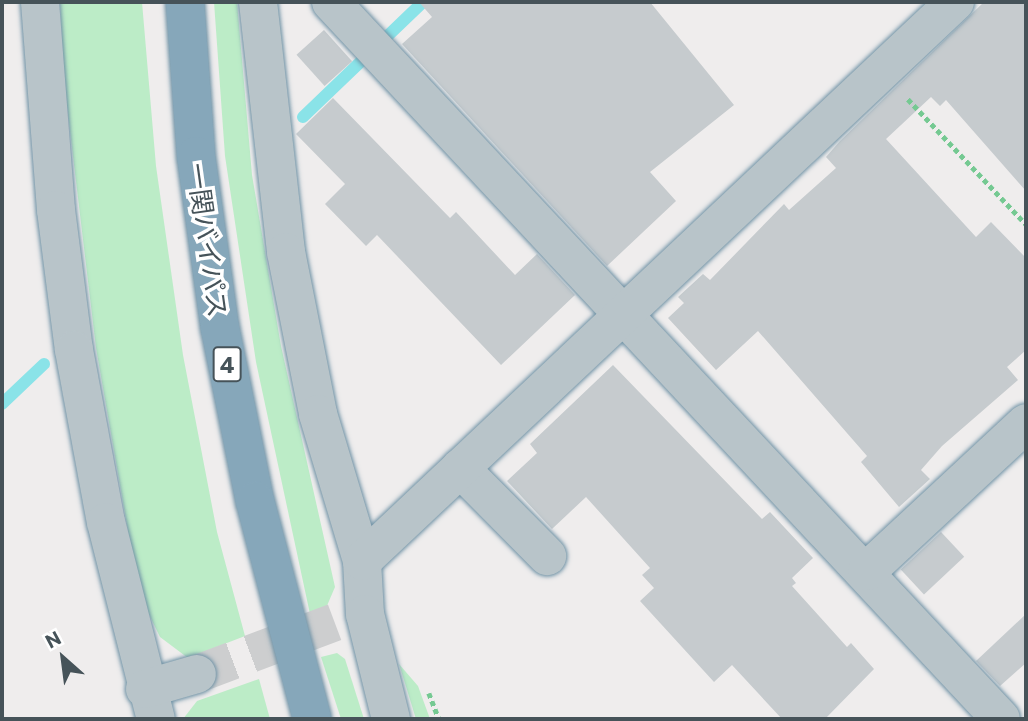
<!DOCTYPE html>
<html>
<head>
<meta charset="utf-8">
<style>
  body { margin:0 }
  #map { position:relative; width:1028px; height:721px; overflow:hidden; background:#efeded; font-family:Commissioner,"Noto Sans JP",sans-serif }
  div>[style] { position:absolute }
  .green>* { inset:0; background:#bcecc7 }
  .stream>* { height:12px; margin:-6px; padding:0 6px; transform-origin:6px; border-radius:6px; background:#8ae3e8 }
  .building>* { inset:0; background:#c6cbce; transform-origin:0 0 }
  .minor-tunnel>* { height:38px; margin-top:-19px; transform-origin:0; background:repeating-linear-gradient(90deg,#cdcecf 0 38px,transparent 0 57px) }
  .path>* { height:4.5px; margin-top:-2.25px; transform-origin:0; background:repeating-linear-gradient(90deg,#75c992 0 5px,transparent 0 8.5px) }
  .roads { filter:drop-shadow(0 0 2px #7193a6) drop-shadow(0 0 2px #7193a6) }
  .minor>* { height:38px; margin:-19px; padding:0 19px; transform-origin:19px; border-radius:19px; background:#b8c4c9 }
  .highway>* { height:38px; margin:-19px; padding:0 19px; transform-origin:19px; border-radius:19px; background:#86a7ba }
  span { translate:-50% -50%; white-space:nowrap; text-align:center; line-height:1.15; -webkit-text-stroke:7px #fff; paint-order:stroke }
  .shield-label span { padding:2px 5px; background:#fff; border:2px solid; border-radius:5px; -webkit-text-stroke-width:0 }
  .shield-label { font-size:24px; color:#465359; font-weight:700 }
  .street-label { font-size:26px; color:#465359 }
  .frame { position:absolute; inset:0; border:4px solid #465359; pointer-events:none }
  .north { position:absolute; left:28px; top:623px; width:70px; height:70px; -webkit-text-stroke:5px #fff; paint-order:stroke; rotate:332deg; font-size:19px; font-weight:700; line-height:28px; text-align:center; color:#465359 }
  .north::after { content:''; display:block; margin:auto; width:24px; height:32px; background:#465359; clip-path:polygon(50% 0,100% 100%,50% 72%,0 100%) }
</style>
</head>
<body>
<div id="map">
  <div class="green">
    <div style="clip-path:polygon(60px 2px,142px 2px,156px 166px,183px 355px,217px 532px,245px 636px,188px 658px,160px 637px,139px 594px,96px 348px,64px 81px)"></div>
    <div style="clip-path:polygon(214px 2px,237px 2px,252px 175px,281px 346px,335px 587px,326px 608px,310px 614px,256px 362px,225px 156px)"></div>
    <div style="clip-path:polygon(337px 653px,345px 659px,364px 719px,341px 719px,321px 657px)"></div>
    <div style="clip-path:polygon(399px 664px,418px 686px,430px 719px,416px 719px)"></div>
    <div style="clip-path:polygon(259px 679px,270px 719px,183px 719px,197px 701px)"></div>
  </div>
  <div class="stream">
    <div style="left:303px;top:117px;width:166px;rotate:-43.8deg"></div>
    <div style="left:2px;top:404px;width:58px;rotate:-43.6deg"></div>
  </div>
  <div class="building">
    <div style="clip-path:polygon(419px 2px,650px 2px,734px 105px,650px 172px,676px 201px,607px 266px,402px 44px,432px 17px)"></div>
    <div style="clip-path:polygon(984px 2px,1026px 2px,1026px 191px,946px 100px,940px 106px,931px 97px,886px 139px,976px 237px,991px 222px,1026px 258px,1026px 350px,1007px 367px,1018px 380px,942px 446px,921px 470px,930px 479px,899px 507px,861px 462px,867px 456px,758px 331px,716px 370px,668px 318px,684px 303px,678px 297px,703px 274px,710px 280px,784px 204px,789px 210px,836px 168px,826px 157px,840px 141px)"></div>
    <div style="left:324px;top:30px;width:42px;height:37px;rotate:48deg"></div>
    <div style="clip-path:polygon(333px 98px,450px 218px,456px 212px,515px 275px,537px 254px,575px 295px,501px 365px,377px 235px,366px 246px,325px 204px,345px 184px,296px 134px)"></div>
    <div style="clip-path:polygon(613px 365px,762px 519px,770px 512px,813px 558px,792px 578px,796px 583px,792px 586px,847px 647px,851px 643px,874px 669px,825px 719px,782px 719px,732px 665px,714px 682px,640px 601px,654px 588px,642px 575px,650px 568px,586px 497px,552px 529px,507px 481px,537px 453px,530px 444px)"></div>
    <div style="left:941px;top:532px;width:34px;height:55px;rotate:47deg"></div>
    <div style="clip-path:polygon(1026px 614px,1026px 663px,1000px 686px,976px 661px)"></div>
  </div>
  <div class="minor-tunnel">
    <div style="left:197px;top:674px;width:147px;rotate:-20.6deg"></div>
  </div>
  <div class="path">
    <div style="left:908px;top:99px;width:172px;rotate:46.7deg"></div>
    <div style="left:429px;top:693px;width:28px;rotate:69deg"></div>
  </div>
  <div class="roads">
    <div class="minor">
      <div style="left:40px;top:2px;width:209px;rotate:85.6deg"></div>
      <div style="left:56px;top:210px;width:141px;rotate:82.7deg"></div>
      <div style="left:74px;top:350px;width:175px;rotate:79.5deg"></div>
      <div style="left:106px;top:522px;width:203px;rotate:75.8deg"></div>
      <div style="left:258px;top:2px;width:252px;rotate:83.6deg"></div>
      <div style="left:286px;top:252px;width:165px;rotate:78.8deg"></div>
      <div style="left:318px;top:414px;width:153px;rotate:73.3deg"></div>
      <div style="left:362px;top:561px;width:53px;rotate:86.8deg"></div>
      <div style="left:365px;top:614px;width:108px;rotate:76.1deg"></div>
      <div style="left:331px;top:2px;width:981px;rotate:46.94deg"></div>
      <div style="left:460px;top:468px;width:124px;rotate:45.3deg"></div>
      <div style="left:362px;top:561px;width:815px;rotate:-43.31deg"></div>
      <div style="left:867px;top:571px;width:217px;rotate:-42.9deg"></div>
      <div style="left:145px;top:689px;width:54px;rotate:-16.1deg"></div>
    </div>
    <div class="highway">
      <div style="left:185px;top:2px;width:154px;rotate:85.9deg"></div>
      <div style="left:196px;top:156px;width:174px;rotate:82.1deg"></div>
      <div style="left:220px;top:328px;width:177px;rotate:78.6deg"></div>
      <div style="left:255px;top:501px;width:225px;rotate:75.3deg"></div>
    </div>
  </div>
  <div class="shield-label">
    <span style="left:227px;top:364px">4</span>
  </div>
  <div class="street-label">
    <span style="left:208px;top:240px;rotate:82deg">一関バイパス</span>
  </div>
  <div class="frame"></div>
  <div class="north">N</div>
</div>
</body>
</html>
